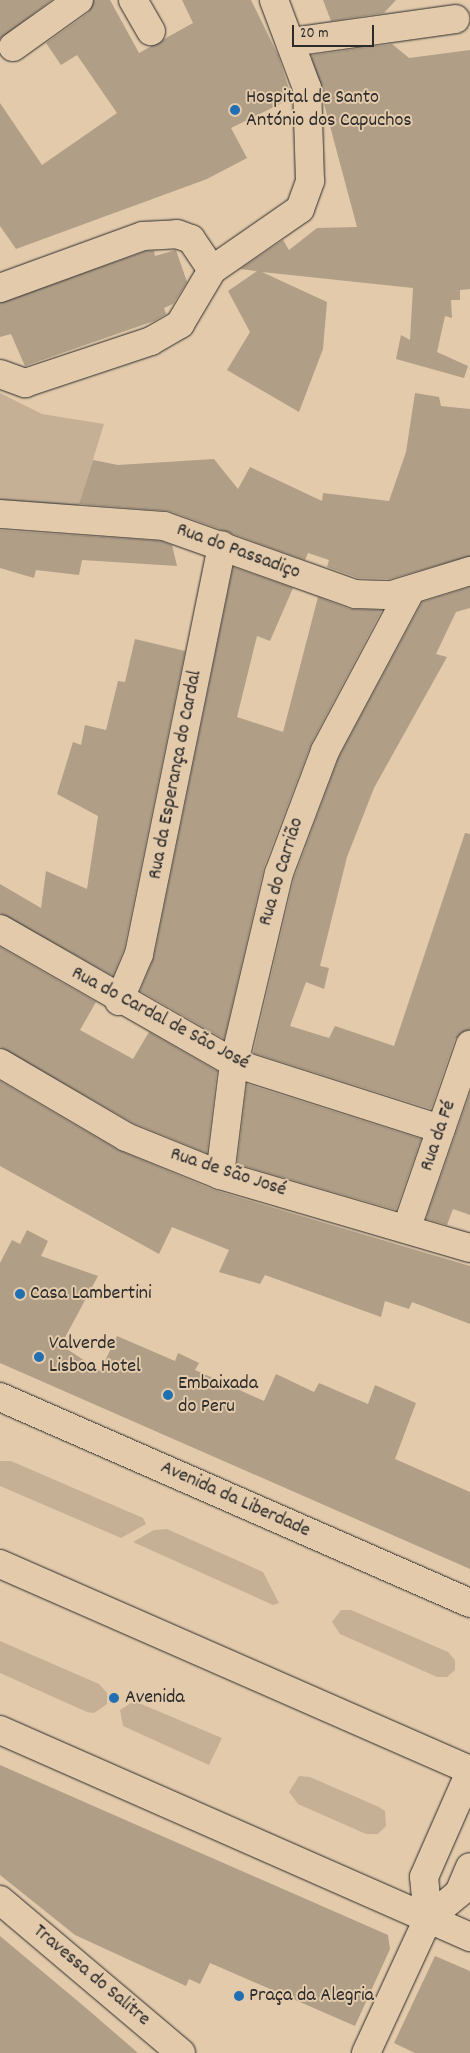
<!DOCTYPE html>
<html>
<head>
<meta charset="utf-8">
<style>
  body { margin:0 }
  #map { position:relative; width:470px; height:2053px; overflow:hidden; background:#e3caab; font-family:Dekko,sans-serif }
  div>[style] { position:absolute }
  .green>* { inset:0; background:#c5b096 }
  .building>* { inset:0; background:#b09e87 }
  .roads { filter:drop-shadow(0 0 1px #2b2b2b) drop-shadow(0 0 1px #2b2b2b) }
  .minor>* { height:28px; margin:-14px; padding:0 14px; transform-origin:14px; border-radius:14px; background:#e3caab }
  .major>* { height:28px; margin:-14px; padding:0 14px; transform-origin:14px; border-radius:14px; background:#e3caab }
  .dots>* { width:14px; height:14px; translate:-50% -50%; box-sizing:border-box; border:2px solid #e3caab; border-radius:50% }
  span { translate:-50% -50%; white-space:nowrap; text-align:center; line-height:1.15; -webkit-text-stroke:4px #e3caab; paint-order:stroke }
  .poi-label { font-size:20px; color:#2b2b2b }
  .left { translate:0 -50%; text-align:left }
  .street-label { font-size:20px; color:#2b2b2b }
  .scale { position:absolute; left:292px; top:25px; width:82px; height:22px; box-sizing:border-box; border:2px solid #2b2b2b; border-top:0; padding-left:6px; font-size:15px; line-height:18px; white-space:nowrap; color:#2b2b2b; -webkit-text-stroke:4px #e3caab; paint-order:stroke }
</style>
</head>
<body>
<div id="map">
  <div class="green">
    <div style="clip-path:polygon(0 393px,42px 414px,104px 424px,78px 508px,0 500px)"></div>
    <div style="clip-path:polygon(0 1461px,11px 1461px,143px 1518px,146px 1524px,121px 1538px,0 1486px)"></div>
    <div style="clip-path:polygon(167px 1529px,263px 1572px,279px 1603px,273px 1605px,133px 1542px,154px 1530px)"></div>
    <div style="clip-path:polygon(341px 1610px,351px 1610px,448px 1652px,455px 1660px,455px 1670px,447px 1677px,437px 1677px,340px 1634px,332px 1622px)"></div>
    <div style="clip-path:polygon(0 1641px,99px 1684px,107px 1693px,107px 1704px,94px 1713px,87px 1712px,0 1673px)"></div>
    <div style="clip-path:polygon(134px 1701px,222px 1738px,209px 1765px,123px 1726px,120px 1710px)"></div>
    <div style="clip-path:polygon(299px 1776px,310px 1777px,379px 1807px,385px 1811px,386px 1826px,378px 1834px,366px 1834px,298px 1804px,289px 1792px)"></div>
  </div>
  <div class="building">
    <div style="clip-path:polygon(0 0,52px 0,0 39px)"></div>
    <div style="clip-path:polygon(94px 0,110px 0,139px 53px,193px 23px,182px 0,251px 0,278px 55px,292px 98px,231px 128px,247px 158px,207px 179px,16px 249px,0 226px,0 103px,42px 165px,117px 113px,77px 55px,61px 65px,46px 43px,88px 13px)"></div>
    <div style="clip-path:polygon(323px 0,396px 0,384px 13px,331px 21px)"></div>
    <div style="clip-path:polygon(392px 44px,409px 58px,470px 50px,470px 289px,460px 290px,460px 300px,451px 300px,452px 318px,445px 316px,437px 352px,468px 366px,464px 378px,396px 359px,401px 335px,410px 340px,413px 288px,262px 272px,327px 302px,323px 349px,299px 412px,227px 370px,250px 332px,228px 291px,257px 271px,240px 269px,283px 240px,289px 250px,317px 228px,357px 227px,311px 55px)"></div>
    <div style="clip-path:polygon(176px 250px,187px 282px,173px 304px,164px 308px,166px 314px,154px 321px,25px 366px,11px 334px,0 337px,0 303px,146px 251px,154px 251px,155px 256px)"></div>
    <div style="clip-path:polygon(415px 393px,439px 397px,441px 406px,470px 409px,470px 556px,390px 579px,358px 578px,327px 567px,329px 560px,308px 553px,305px 560px,169px 511px,79px 504px,93px 460px,118px 465px,214px 459px,238px 489px,250px 467px,322px 501px,323px 493px,389px 501px,406px 452px)"></div>
    <div style="clip-path:polygon(0 530px,161px 541px,172px 545px,177px 566px,82px 560px,79px 575px,36px 570px,34px 578px,0 568px)"></div>
    <div style="clip-path:polygon(233px 567px,293px 588px,270px 641px,257px 636px,237px 717px,283px 732px,318px 597px,350px 609px,382px 610px,311px 744px,264px 867px,224px 1039px,140px 991px,154px 957px)"></div>
    <div style="clip-path:polygon(470px 587px,470px 608px,456px 612px,436px 654px,447px 657px,374px 788px,347px 857px,320px 966px,329px 968px,324px 989px,306px 982px,290px 1026px,329px 1038px,335px 1026px,394px 1046px,465px 833px,470px 834px,470px 1030px,455px 1039px,431px 1109px,253px 1053px,294px 878px,339px 757px,422px 602px)"></div>
    <div style="clip-path:polygon(135px 639px,185px 651px,124px 949px,113px 976px,0 913px,0 884px,41px 908px,46px 871px,87px 889px,98px 816px,57px 794px,73px 742px,81px 745px,85px 725px,106px 730px,118px 681px,125px 682px)"></div>
    <div style="clip-path:polygon(0 947px,96px 1002px,80px 1030px,133px 1059px,149px 1032px,217px 1071px,207px 1153px,133px 1123px,0 1047px)"></div>
    <div style="clip-path:polygon(0 1081px,118px 1150px,214px 1190px,470px 1266px,470px 1324px,412px 1302px,409px 1309px,385px 1301px,381px 1317px,265px 1275px,260px 1284px,219px 1272px,229px 1250px,172px 1227px,159px 1254px,0 1166px)"></div>
    <div style="clip-path:polygon(247px 1084px,421px 1139px,396px 1210px,237px 1164px)"></div>
    <div style="clip-path:polygon(470px 1093px,470px 1215px,453px 1209px,447px 1225px,426px 1219px)"></div>
    <div style="clip-path:polygon(27px 1230px,48px 1241px,41px 1256px,98px 1276px,61px 1345px,100px 1371px,117px 1336px,175px 1361px,178px 1353px,199px 1363px,195px 1370px,264px 1401px,276px 1374px,314px 1392px,319px 1383px,368px 1404px,375px 1385px,416px 1403px,395px 1459px,470px 1492px,470px 1569px,0 1363px,0 1263px,12px 1240px,20px 1244px)"></div>
    <div style="clip-path:polygon(0 1765px,388px 1935px,390px 1949px,355px 2026px,210px 1963px,200px 1984px,189px 1979px,186px 1986px,75px 1935px,0 1875px)"></div>
    <div style="clip-path:polygon(0 1936px,86px 2008px,138px 2053px,0 2053px)"></div>
    <div style="clip-path:polygon(435px 1956px,470px 1971px,470px 2053px,415px 2053px,394px 2043px)"></div>
  </div>
  <div class="roads">
    <div class="minor">
      <div style="left:133px;top:0;width:36px;rotate:60deg"></div>
      <div style="left:292px;top:42px;width:165px;rotate:-8deg"></div>
      <div style="left:13px;top:47px;width:81px;rotate:-35.5deg"></div>
      <div style="left:0;top:288px;width:152px;rotate:-20deg"></div>
      <div style="left:143px;top:236px;width:34px;rotate:-3deg"></div>
      <div style="left:177px;top:234px;width:15px;rotate:20deg"></div>
      <div style="left:191px;top:239px;width:37px;rotate:56deg"></div>
      <div style="left:0;top:374px;width:27px;rotate:20deg"></div>
      <div style="left:25px;top:383px;width:133px;rotate:-18.4deg"></div>
      <div style="left:151px;top:341px;width:34px;rotate:-30deg"></div>
      <div style="left:180px;top:324px;width:63px;rotate:-59.3deg"></div>
      <div style="left:212px;top:270px;width:107px;rotate:-34.7deg"></div>
      <div style="left:300px;top:209px;width:30px;rotate:-70deg"></div>
      <div style="left:310px;top:181px;width:93px;rotate:-91.8deg"></div>
      <div style="left:307px;top:88px;width:94px;rotate:-110.6deg"></div>
      <div style="left:0;top:514px;width:164px;rotate:4.2deg"></div>
      <div style="left:164px;top:526px;width:203px;rotate:19.6deg"></div>
      <div style="left:355px;top:594px;width:37px;rotate:2deg"></div>
      <div style="left:392px;top:595px;width:82px;rotate:-17.1deg"></div>
      <div style="left:0;top:929px;width:270px;rotate:29.8deg"></div>
      <div style="left:234px;top:1063px;width:217px;rotate:17.7deg"></div>
      <div style="left:119px;top:1001px;width:51px;rotate:-66.9deg"></div>
      <div style="left:139px;top:954px;width:417px;rotate:-78.5deg"></div>
      <div style="left:0;top:1063px;width:146px;rotate:30.4deg"></div>
      <div style="left:126px;top:1137px;width:101px;rotate:22deg"></div>
      <div style="left:220px;top:1175px;width:260px;rotate:16.3deg"></div>
      <div style="left:220px;top:1175px;width:113px;rotate:-82.9deg"></div>
      <div style="left:234px;top:1063px;width:195px;rotate:-76.7deg"></div>
      <div style="left:279px;top:873px;width:130px;rotate:-69.3deg"></div>
      <div style="left:325px;top:751px;width:180px;rotate:-61.9deg"></div>
      <div style="left:407px;top:1227px;width:193px;rotate:-70.9deg"></div>
      <div style="left:0;top:1397px;width:513px;rotate:23.67deg"></div>
      <div style="left:0;top:1730px;width:514px;rotate:23.77deg"></div>
      <div style="left:0;top:1900px;width:237px;rotate:40.2deg"></div>
      <div style="left:428px;top:1919px;width:42px;rotate:-95.4deg"></div>
      <div style="left:424px;top:1877px;width:115px;rotate:-66.3deg"></div>
      <div style="left:366px;top:2053px;width:148px;rotate:-65.2deg"></div>
      <div style="left:428px;top:1919px;width:40px;rotate:-40deg"></div>
      <div style="left:459px;top:1893px;width:28px;rotate:-67deg"></div>
    </div>
    <div class="major">
      <div style="left:0;top:1564px;width:513px;rotate:23.67deg"></div>
    </div>
  </div>
  <div class="dots">
    <div style="left:235px;top:110px;background:#1f6fb2"></div>
    <div style="left:20px;top:1294px;background:#1f6fb2"></div>
    <div style="left:39px;top:1357px;background:#1f6fb2"></div>
    <div style="left:168px;top:1395px;background:#1f6fb2"></div>
    <div style="left:114px;top:1698px;background:#1f6fb2"></div>
    <div style="left:239px;top:1996px;background:#1f6fb2"></div>
  </div>
  <div class="poi-label">
    <span class="left" style="left:246px;top:110px">Hospital de Santo<br>António dos Capuchos</span>
    <span class="left" style="left:30px;top:1294px">Casa Lambertini</span>
    <span class="left" style="left:49px;top:1356px">Valverde<br>Lisboa Hotel</span>
    <span class="left" style="left:178px;top:1396px">Embaixada<br>do Peru</span>
    <span class="left" style="left:125px;top:1698px">Avenida</span>
    <span class="left" style="left:249px;top:1996px">Praça da Alegria</span>
  </div>
  <div class="street-label">
    <span style="left:238px;top:552px;rotate:20deg">Rua do Passadiço</span>
    <span style="left:176px;top:775px;rotate:-79deg">Rua da Esperança do Cardal</span>
    <span style="left:282px;top:872px;rotate:-73deg">Rua do Carrião</span>
    <span style="left:160px;top:1019px;rotate:28deg">Rua do Cardal de São José</span>
    <span style="left:439px;top:1136px;rotate:-71deg">Rua da Fé</span>
    <span style="left:228px;top:1173px;rotate:18deg">Rua de São José</span>
    <span style="left:235px;top:1500px;rotate:24deg">Avenida da Liberdade</span>
    <span style="left:91px;top:1976px;rotate:40deg">Travessa do Salitre</span>
  </div>
  <div class="scale">20 m</div>
</div>
</body>
</html>
